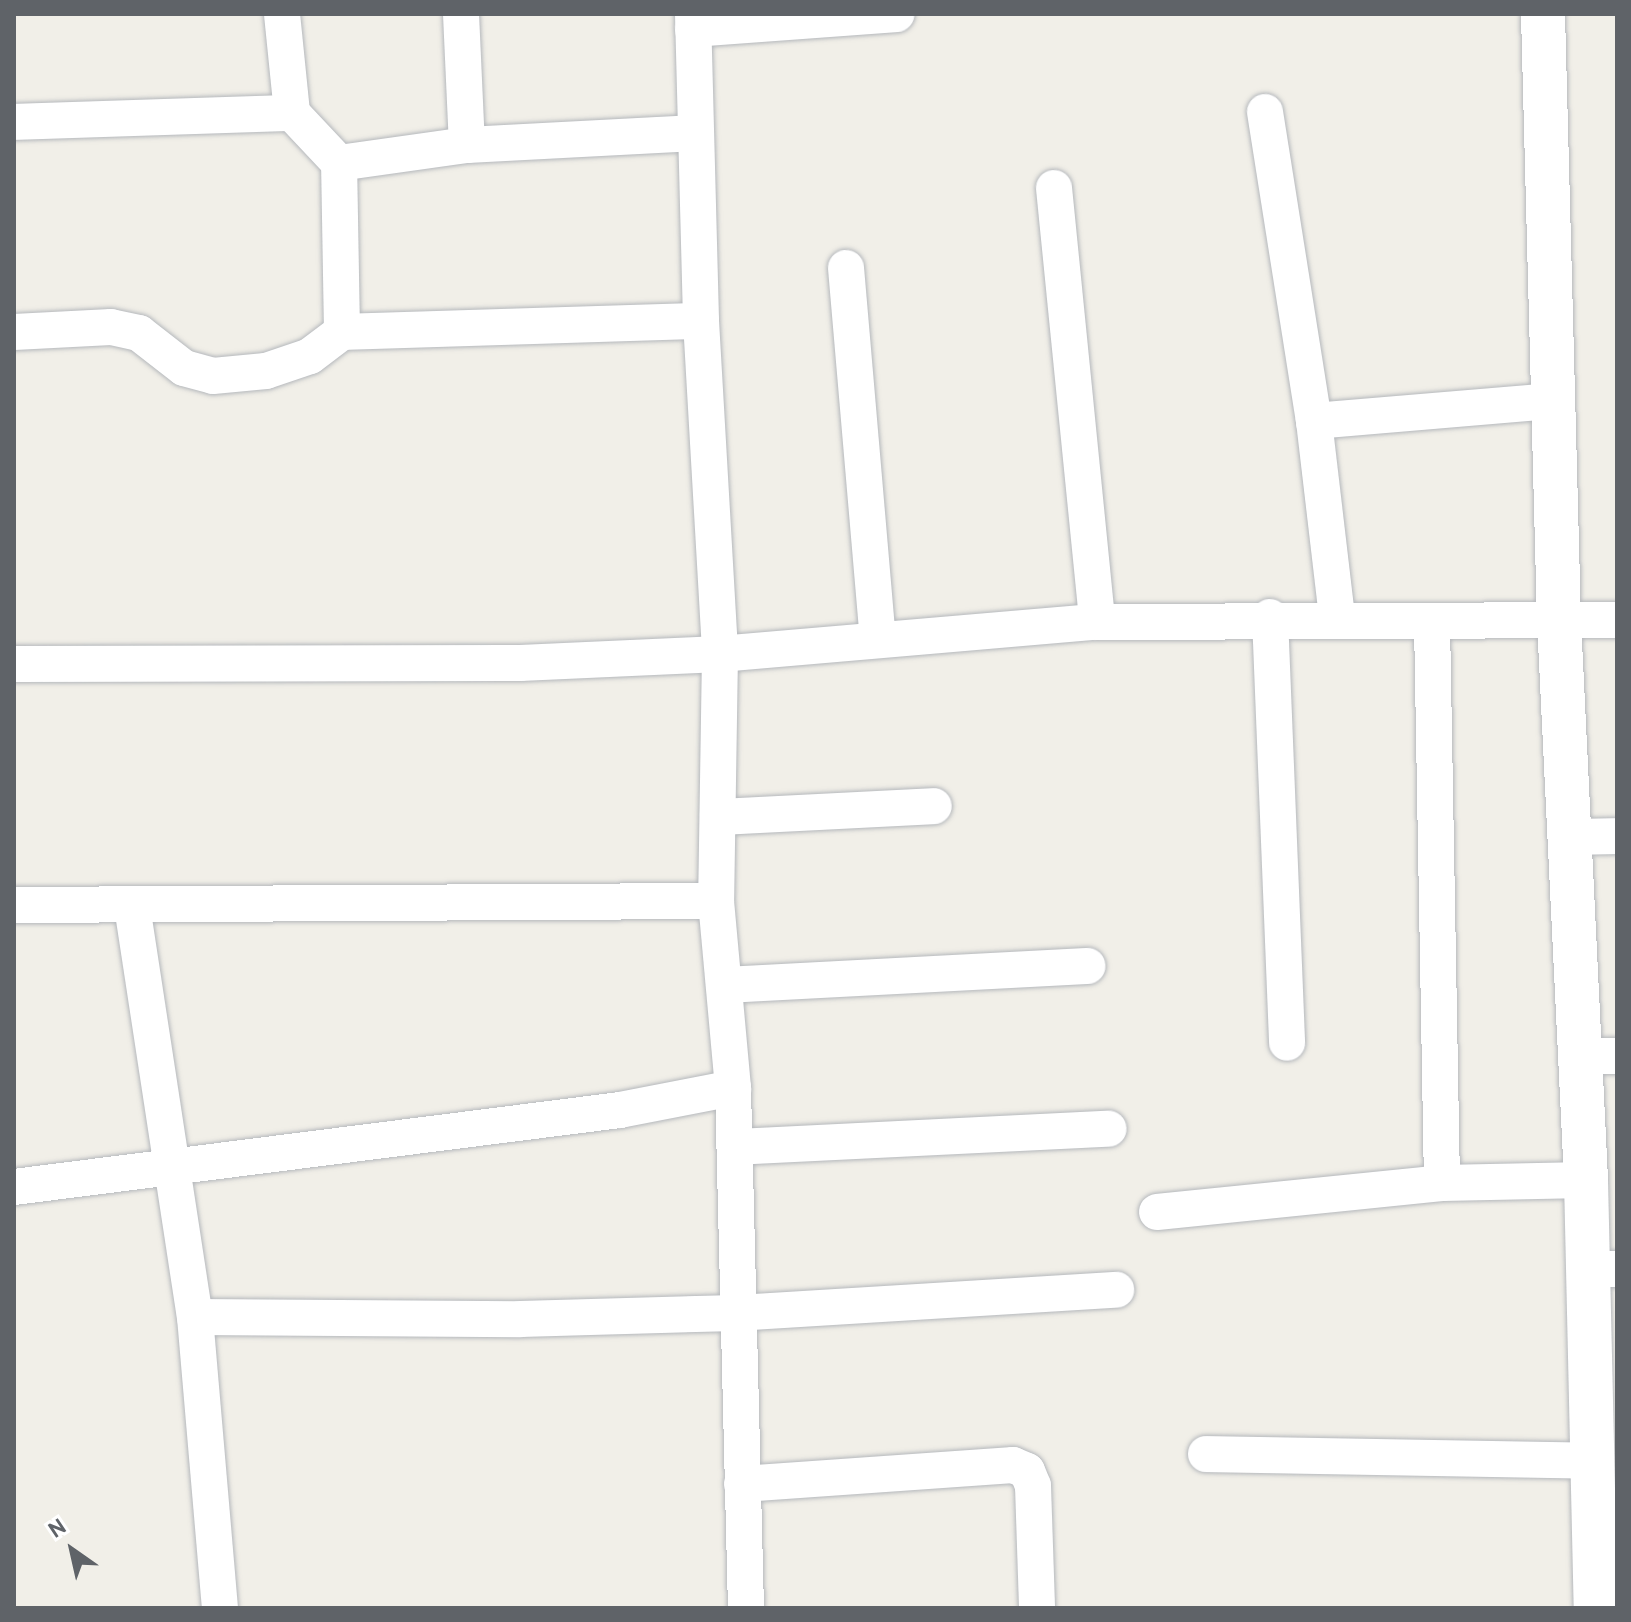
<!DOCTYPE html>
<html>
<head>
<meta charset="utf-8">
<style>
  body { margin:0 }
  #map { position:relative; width:1631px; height:1622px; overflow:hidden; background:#f1efe8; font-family:Overpass,sans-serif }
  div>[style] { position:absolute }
  .roads { filter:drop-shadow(0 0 2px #b5b8bc) drop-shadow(0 0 2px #b5b8bc) }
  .minor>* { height:36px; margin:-18px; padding:0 18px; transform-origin:18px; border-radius:18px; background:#fff }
  .tertiary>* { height:44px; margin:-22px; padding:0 22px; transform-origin:22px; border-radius:22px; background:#fff }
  span { translate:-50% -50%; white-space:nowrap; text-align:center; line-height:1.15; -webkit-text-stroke:6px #fff; paint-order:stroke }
  .frame { position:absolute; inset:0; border:16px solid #5f6368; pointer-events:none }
  .north { position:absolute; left:32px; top:1510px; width:80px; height:80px; -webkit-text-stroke:6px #fff; paint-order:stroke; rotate:326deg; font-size:22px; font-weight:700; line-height:32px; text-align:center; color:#5f6368 }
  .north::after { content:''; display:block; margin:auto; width:28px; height:36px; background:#5f6368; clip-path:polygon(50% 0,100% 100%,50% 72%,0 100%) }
</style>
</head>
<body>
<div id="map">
  <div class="roads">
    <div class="minor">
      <div style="left:282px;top:14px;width:100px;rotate:84.2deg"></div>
      <div style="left:461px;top:14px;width:131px;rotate:87.4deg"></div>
      <div style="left:693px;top:14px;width:307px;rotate:88.5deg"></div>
      <div style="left:701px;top:321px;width:334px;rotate:86.7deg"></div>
      <div style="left:720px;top:654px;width:247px;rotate:90.9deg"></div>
      <div style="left:716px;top:901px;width:188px;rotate:84.8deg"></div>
      <div style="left:733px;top:1088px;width:520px;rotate:88.57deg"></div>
      <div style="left:693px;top:29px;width:204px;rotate:-4.2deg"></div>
      <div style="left:1265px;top:112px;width:313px;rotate:81deg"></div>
      <div style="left:1314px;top:421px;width:197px;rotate:83.3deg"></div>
      <div style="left:14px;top:122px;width:278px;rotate:-1.9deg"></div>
      <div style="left:292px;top:113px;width:69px;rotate:46.8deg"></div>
      <div style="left:339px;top:163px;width:129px;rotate:-8deg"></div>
      <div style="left:467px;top:145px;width:229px;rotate:-3deg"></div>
      <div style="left:1054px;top:188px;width:436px;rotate:84.3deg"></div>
      <div style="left:846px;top:268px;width:372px;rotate:85.1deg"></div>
      <div style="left:14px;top:332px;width:97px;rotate:-3deg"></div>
      <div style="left:111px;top:327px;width:29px;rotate:12deg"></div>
      <div style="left:139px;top:333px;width:57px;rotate:37.9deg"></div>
      <div style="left:184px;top:368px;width:30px;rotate:15deg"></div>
      <div style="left:213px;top:376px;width:53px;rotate:-5.4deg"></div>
      <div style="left:266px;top:371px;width:46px;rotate:-18.8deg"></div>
      <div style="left:310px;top:356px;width:40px;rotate:-37deg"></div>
      <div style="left:342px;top:332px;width:169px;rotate:-91deg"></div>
      <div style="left:342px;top:332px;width:359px;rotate:-1.8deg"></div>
      <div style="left:1314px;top:421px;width:240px;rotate:-4.8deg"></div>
      <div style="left:1270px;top:617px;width:426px;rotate:87.7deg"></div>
      <div style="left:1432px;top:622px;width:561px;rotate:88.98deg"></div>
      <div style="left:14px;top:664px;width:506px;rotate:-0.11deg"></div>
      <div style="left:520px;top:663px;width:200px;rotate:-2.6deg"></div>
      <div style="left:720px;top:654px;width:378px;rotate:-4.9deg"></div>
      <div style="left:1097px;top:622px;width:520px;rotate:-0.22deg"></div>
      <div style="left:718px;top:817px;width:216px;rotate:-2.9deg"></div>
      <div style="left:1570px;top:837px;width:47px;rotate:-1.2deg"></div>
      <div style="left:14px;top:905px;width:702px;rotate:-0.33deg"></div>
      <div style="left:132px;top:906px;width:416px;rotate:81.3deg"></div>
      <div style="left:195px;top:1317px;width:292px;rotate:85.1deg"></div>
      <div style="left:724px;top:985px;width:364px;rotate:-3deg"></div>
      <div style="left:1577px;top:1056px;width:40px"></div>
      <div style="left:735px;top:1147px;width:374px;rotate:-2.8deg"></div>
      <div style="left:14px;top:1187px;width:611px;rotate:-7.24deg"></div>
      <div style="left:620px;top:1110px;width:115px;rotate:-11deg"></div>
      <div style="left:1157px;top:1212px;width:286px;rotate:-5.8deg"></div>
      <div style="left:1442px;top:1183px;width:144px;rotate:-1.2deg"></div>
      <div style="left:1587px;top:1269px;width:30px"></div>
      <div style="left:195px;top:1317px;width:325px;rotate:0.4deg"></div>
      <div style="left:520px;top:1319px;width:216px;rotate:-1.6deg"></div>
      <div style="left:736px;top:1313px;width:381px;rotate:-3.5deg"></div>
      <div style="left:1206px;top:1454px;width:384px;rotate:1deg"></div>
      <div style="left:742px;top:1484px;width:272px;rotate:-4deg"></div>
      <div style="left:1013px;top:1465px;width:15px;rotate:23deg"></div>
      <div style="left:1027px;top:1471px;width:16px;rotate:68deg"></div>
      <div style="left:1033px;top:1486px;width:122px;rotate:88.1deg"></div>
    </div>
    <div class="tertiary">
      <div style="left:1543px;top:14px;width:607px;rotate:88.49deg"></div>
      <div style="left:1559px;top:621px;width:560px;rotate:87.23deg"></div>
      <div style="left:1586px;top:1180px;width:428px;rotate:88.7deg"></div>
    </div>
  </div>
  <div class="frame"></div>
  <div class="north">N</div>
</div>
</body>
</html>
